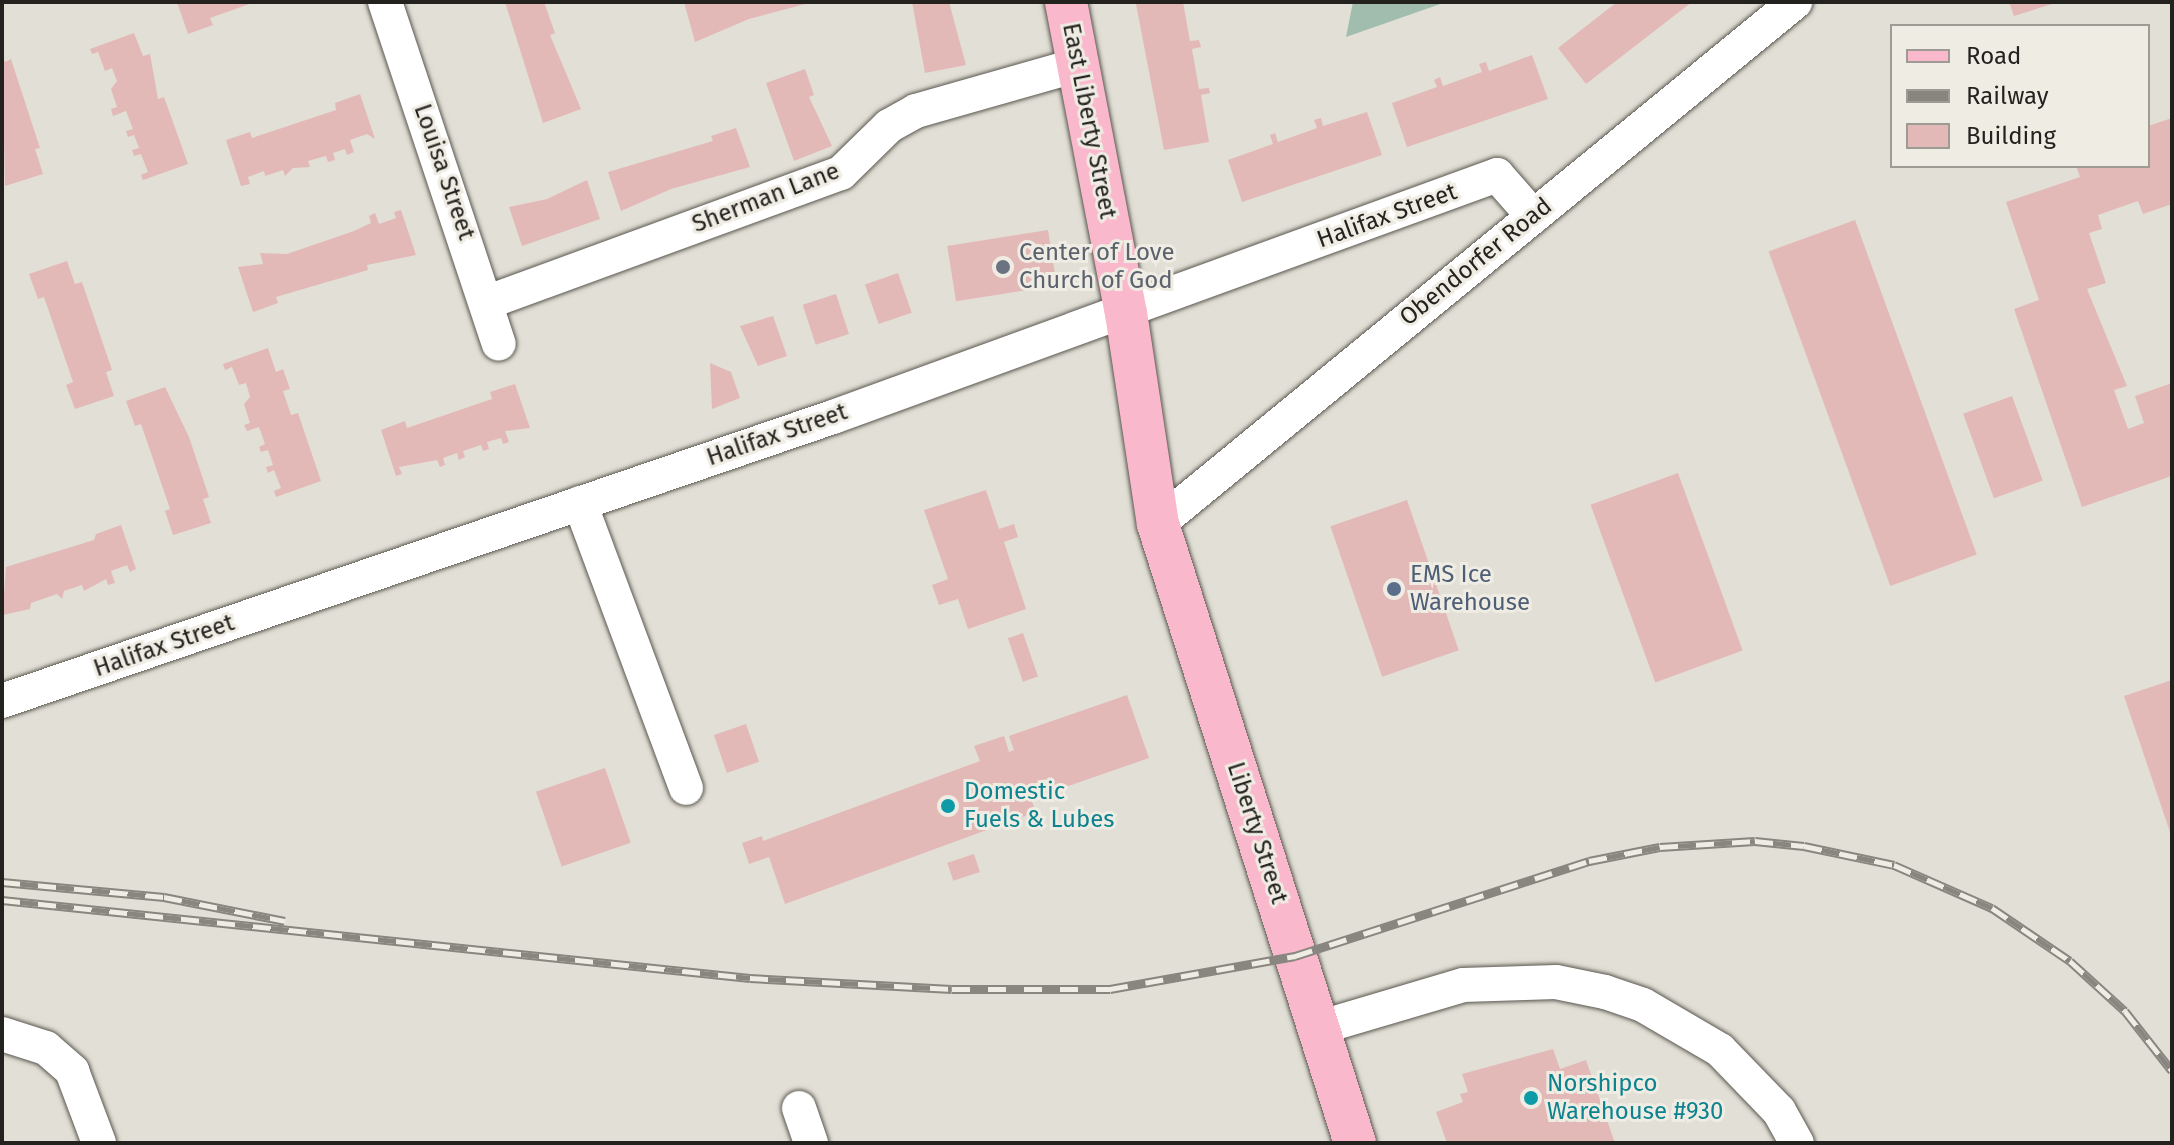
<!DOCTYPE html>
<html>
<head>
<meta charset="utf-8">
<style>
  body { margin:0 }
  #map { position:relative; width:2174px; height:1145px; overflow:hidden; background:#e2dfd6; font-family:"Fira Sans",sans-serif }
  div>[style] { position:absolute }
  .green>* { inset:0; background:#a0bdae }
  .building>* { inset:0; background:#e3b9b8; transform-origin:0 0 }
  .roads { filter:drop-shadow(0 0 2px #59574f) drop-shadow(0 0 2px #59574f) }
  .minor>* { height:34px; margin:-17px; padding:0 17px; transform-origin:17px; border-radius:17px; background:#fff }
  .major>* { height:42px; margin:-21px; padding:0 21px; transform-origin:21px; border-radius:21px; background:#fab8cd }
  .rail>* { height:9px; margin-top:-4.5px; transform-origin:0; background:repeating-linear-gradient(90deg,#efece3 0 18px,#88867f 0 36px); box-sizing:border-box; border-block:2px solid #88867f }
  .dots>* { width:22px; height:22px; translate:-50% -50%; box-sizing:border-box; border:4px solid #efece3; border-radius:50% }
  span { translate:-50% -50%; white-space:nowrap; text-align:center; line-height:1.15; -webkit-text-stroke:6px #efece3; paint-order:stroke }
  .street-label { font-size:24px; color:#23221e }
  .worship-label { font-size:24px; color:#5b616d }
  .left { translate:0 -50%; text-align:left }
  .service-label { font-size:24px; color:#4e5e75 }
  .culture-label { font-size:24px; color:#0d838f }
  .frame { position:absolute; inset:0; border:4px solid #23221e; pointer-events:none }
  .legend { position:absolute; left:1890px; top:24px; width:260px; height:144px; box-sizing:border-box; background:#efece3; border:2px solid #9d9b94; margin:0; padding:10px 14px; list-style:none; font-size:24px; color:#23221e }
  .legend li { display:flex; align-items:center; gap:16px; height:40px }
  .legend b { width:40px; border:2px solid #9d9b94 }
</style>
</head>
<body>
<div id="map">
  <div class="green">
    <div style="clip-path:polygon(1353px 2px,1446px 2px,1346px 37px)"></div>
  </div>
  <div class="building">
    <div style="clip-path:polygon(177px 2px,255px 2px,210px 18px,213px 25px,188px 34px)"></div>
    <div style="clip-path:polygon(505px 2px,544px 2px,555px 33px,550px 35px,581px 109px,543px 123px)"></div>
    <div style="clip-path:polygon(684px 2px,809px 2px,809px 3px,749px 19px,695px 42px)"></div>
    <div style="clip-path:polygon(912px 2px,949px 2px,966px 65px,925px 73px)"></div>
    <div style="clip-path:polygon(1183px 2px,1190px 41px,1199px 40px,1201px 47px,1192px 49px,1199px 89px,1209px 88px,1210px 93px,1201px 95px,1209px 142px,1164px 150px,1136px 4px)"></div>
    <div style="clip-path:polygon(1617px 2px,1692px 2px,1586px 84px,1558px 48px)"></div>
    <div style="clip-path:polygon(2009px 2px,2055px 2px,2055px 3px,2014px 16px)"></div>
    <div style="clip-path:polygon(134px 33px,143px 56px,150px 54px,158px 99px,164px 97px,188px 164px,143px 180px,141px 175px,148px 172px,141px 154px,134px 156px,132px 150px,139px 148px,134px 135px,128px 137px,126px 131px,133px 129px,126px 111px,113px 116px,111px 109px,117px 107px,111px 89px,117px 81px,112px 68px,105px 71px,98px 52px,92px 54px,90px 49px)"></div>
    <div style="clip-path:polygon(2px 55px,5px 62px,11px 59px,40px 148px,35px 149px,43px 174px,5px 186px)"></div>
    <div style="clip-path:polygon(1532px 55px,1548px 99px,1407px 147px,1392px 103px,1437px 87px,1434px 80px,1440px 77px,1443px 86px,1482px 72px,1479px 64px,1486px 62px,1489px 71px)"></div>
    <div style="clip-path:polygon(805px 69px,814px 95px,809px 97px,832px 146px,794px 161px,766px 83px)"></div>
    <div style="clip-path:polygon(360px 94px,375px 139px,367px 134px,350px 140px,354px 152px,347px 155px,345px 149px,333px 153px,335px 160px,328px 162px,326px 156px,308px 161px,310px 167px,293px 168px,285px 176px,283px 170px,265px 176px,264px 171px,248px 177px,250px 184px,241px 186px,226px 140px,250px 132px,252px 138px,336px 110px,335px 103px)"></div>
    <div style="clip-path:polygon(1367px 112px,1382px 155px,1242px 202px,1228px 160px,1273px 144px,1270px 135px,1275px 133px,1278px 142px,1317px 128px,1314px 120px,1321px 118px,1323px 126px)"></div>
    <div style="clip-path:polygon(2172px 118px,2172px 204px,2143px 214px,2138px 201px,2098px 215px,2102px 229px,2089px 233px,2106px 283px,2087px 289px,2127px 386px,2114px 390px,2128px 429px,2144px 423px,2135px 396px,2172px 383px,2172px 471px,2169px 477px,2082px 507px,2014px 309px,2039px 300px,2006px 202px,2080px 177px,2076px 166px,2148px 166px,2148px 126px)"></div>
    <div style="clip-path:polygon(736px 128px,750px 167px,671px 189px,621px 211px,608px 172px,713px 141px,711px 136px)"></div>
    <div style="clip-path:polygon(587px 180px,600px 219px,522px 246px,509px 207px,547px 199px)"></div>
    <div style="clip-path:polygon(401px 210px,416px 255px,367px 265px,368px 270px,276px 297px,278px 303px,253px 312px,238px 267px,263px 264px,260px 253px,287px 254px,354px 231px,371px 223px,369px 216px,375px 213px,379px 224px,396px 218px,394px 212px)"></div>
    <div style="left:1855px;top:220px;width:356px;height:92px;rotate:70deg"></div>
    <div style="left:1048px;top:230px;width:56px;height:102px;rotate:81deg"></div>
    <div style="clip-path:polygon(67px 261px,75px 284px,82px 282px,112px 370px,106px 372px,114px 396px,75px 409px,66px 385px,73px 382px,44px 297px,38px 299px,29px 274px)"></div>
    <div style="left:898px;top:273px;width:42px;height:35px;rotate:71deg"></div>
    <div style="left:836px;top:294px;width:42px;height:35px;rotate:72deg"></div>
    <div style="clip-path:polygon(773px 316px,787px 356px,758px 366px,740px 326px)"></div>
    <div style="clip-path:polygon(268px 348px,276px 372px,283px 369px,290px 389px,283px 391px,291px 415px,298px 413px,321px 481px,276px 497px,274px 491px,281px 488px,274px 470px,268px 473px,266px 467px,273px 465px,268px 450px,261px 452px,259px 447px,265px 444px,259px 427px,247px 431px,244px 425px,250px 423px,244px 404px,250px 397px,246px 383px,239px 385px,232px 367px,225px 370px,223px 364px)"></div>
    <div style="clip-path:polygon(710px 363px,731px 372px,740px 398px,712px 409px)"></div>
    <div style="clip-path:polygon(515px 384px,530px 428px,505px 431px,509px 442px,503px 444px,501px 438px,487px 442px,489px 449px,483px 451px,481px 445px,463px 451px,465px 457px,459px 460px,457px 453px,443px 458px,445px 465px,440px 467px,437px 460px,399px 467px,402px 474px,396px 476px,381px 430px,405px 421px,407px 428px,492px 399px,490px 392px)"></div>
    <div style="clip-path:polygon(165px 387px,189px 437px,209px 497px,203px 499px,211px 523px,173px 535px,165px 511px,170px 509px,141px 424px,135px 426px,126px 401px)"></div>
    <div style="left:2012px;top:396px;width:90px;height:52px;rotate:70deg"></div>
    <div style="left:1678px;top:473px;width:189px;height:93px;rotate:70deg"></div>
    <div style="clip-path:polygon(986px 490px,999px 529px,1014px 524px,1018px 537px,1004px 542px,1026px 609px,968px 629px,958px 599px,939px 605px,932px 585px,948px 579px,924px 510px)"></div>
    <div style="left:1407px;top:500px;width:159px;height:81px;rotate:71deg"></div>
    <div style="clip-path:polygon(121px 525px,136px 569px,130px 572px,127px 565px,111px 571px,115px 583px,108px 585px,106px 579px,84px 591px,82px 585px,64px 591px,62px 599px,57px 594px,31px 603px,30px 609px,3px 615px,2px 623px,6px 567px,94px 540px,96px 534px)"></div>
    <div style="left:1023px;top:633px;width:46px;height:16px;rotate:71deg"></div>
    <div style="clip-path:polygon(2172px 680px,2172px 835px,2171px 835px,2124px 696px)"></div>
    <div style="clip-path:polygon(1127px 695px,1149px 758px,1031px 799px,1036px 812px,785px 904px,769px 857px,749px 864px,742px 843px,762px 836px,763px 841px,980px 761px,974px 746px,1004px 736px,1009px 752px,1014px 750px,1009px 736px)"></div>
    <div style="left:746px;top:724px;width:40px;height:34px;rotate:71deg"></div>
    <div style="left:605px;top:768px;width:79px;height:73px;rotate:71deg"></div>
    <div style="left:974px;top:854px;width:19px;height:28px;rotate:72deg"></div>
    <div style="clip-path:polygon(1553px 1049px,1560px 1069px,1586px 1060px,1615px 1143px,1447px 1143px,1436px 1112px,1463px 1102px,1460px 1094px,1468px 1092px,1462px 1074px)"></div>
  </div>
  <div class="roads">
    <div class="minor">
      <div style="left:385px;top:2px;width:360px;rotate:71.6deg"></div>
      <div style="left:488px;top:302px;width:376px;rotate:-20.1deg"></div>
      <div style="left:841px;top:173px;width:67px;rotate:-44.4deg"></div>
      <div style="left:889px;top:126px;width:31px;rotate:-29deg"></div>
      <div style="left:916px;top:111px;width:168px;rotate:-15.9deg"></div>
      <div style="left:580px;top:503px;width:304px;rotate:69.6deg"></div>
      <div style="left:1158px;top:524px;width:824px;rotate:-39.33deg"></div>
      <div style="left:2px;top:701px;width:878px;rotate:-18.87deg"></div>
      <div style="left:833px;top:417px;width:707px;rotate:-20.02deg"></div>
      <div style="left:1497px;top:175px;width:55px;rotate:48.7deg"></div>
      <div style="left:1318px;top:1028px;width:151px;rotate:-16.5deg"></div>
      <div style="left:1463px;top:985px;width:93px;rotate:-1.8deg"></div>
      <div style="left:1556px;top:982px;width:50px;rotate:11.5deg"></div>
      <div style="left:1605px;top:992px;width:40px;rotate:18.9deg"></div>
      <div style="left:1643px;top:1005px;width:89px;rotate:30.3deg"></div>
      <div style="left:1720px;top:1050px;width:85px;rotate:46deg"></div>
      <div style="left:1779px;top:1111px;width:37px;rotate:61deg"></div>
      <div style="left:2px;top:1034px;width:46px;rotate:17.7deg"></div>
      <div style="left:46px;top:1048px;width:35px;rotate:41deg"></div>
      <div style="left:72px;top:1071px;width:77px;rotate:69.4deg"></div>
      <div style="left:799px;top:1108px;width:37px;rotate:71deg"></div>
    </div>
    <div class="major">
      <div style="left:1066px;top:2px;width:317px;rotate:79.1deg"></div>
      <div style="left:1126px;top:313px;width:213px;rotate:81.4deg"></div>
      <div style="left:1158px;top:524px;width:650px;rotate:72.35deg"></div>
    </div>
  </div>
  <div class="rail">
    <div style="left:2px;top:882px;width:163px;rotate:5.3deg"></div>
    <div style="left:164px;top:897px;width:123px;rotate:11.2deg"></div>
    <div style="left:2px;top:900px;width:752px;rotate:5.95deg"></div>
    <div style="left:750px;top:978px;width:202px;rotate:3.1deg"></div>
    <div style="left:952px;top:989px;width:158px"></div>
    <div style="left:1110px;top:989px;width:188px;rotate:-10.1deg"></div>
    <div style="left:1295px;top:956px;width:309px;rotate:-17.9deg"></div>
    <div style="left:1589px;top:861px;width:72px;rotate:-11.2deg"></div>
    <div style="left:1660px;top:847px;width:95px;rotate:-3.6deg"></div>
    <div style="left:1755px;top:841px;width:49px;rotate:5.8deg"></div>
    <div style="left:1804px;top:846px;width:92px;rotate:11.9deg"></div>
    <div style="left:1894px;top:865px;width:107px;rotate:23.7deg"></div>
    <div style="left:1992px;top:908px;width:94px;rotate:34.2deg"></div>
    <div style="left:2070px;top:961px;width:74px;rotate:42.3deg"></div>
    <div style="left:2125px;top:1011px;width:76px;rotate:51.9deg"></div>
  </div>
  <div class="dots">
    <div style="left:1003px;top:267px;background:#6b7280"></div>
    <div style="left:1394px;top:589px;background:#5c6f8a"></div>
    <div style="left:948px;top:806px;background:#0f9aa8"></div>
    <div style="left:1531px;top:1098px;background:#0f9aa8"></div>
  </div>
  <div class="street-label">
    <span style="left:1089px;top:121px;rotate:79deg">East Liberty Street</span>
    <span style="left:444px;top:172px;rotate:71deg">Louisa Street</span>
    <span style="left:766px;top:198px;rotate:-21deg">Sherman Lane</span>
    <span style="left:1387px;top:216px;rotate:-20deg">Halifax Street</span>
    <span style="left:1476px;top:262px;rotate:-39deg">Obendorfer Road</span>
    <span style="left:777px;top:435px;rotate:-19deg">Halifax Street</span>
    <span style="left:164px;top:646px;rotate:-19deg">Halifax Street</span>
    <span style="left:1257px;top:833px;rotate:72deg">Liberty Street</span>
  </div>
  <div class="worship-label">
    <span class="left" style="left:1019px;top:267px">Center of Love<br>Church of God</span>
  </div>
  <div class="service-label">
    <span class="left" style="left:1410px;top:589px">EMS Ice<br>Warehouse</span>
  </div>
  <div class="culture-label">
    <span class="left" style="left:964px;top:806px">Domestic<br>Fuels &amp; Lubes</span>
    <span class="left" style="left:1547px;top:1098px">Norshipco<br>Warehouse #930</span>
  </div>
  <div class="frame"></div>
  <ul class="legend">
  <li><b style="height:10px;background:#fab8cd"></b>Road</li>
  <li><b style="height:10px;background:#88867f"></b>Railway</li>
  <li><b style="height:22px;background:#e3b9b8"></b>Building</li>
  </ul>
</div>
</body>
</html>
